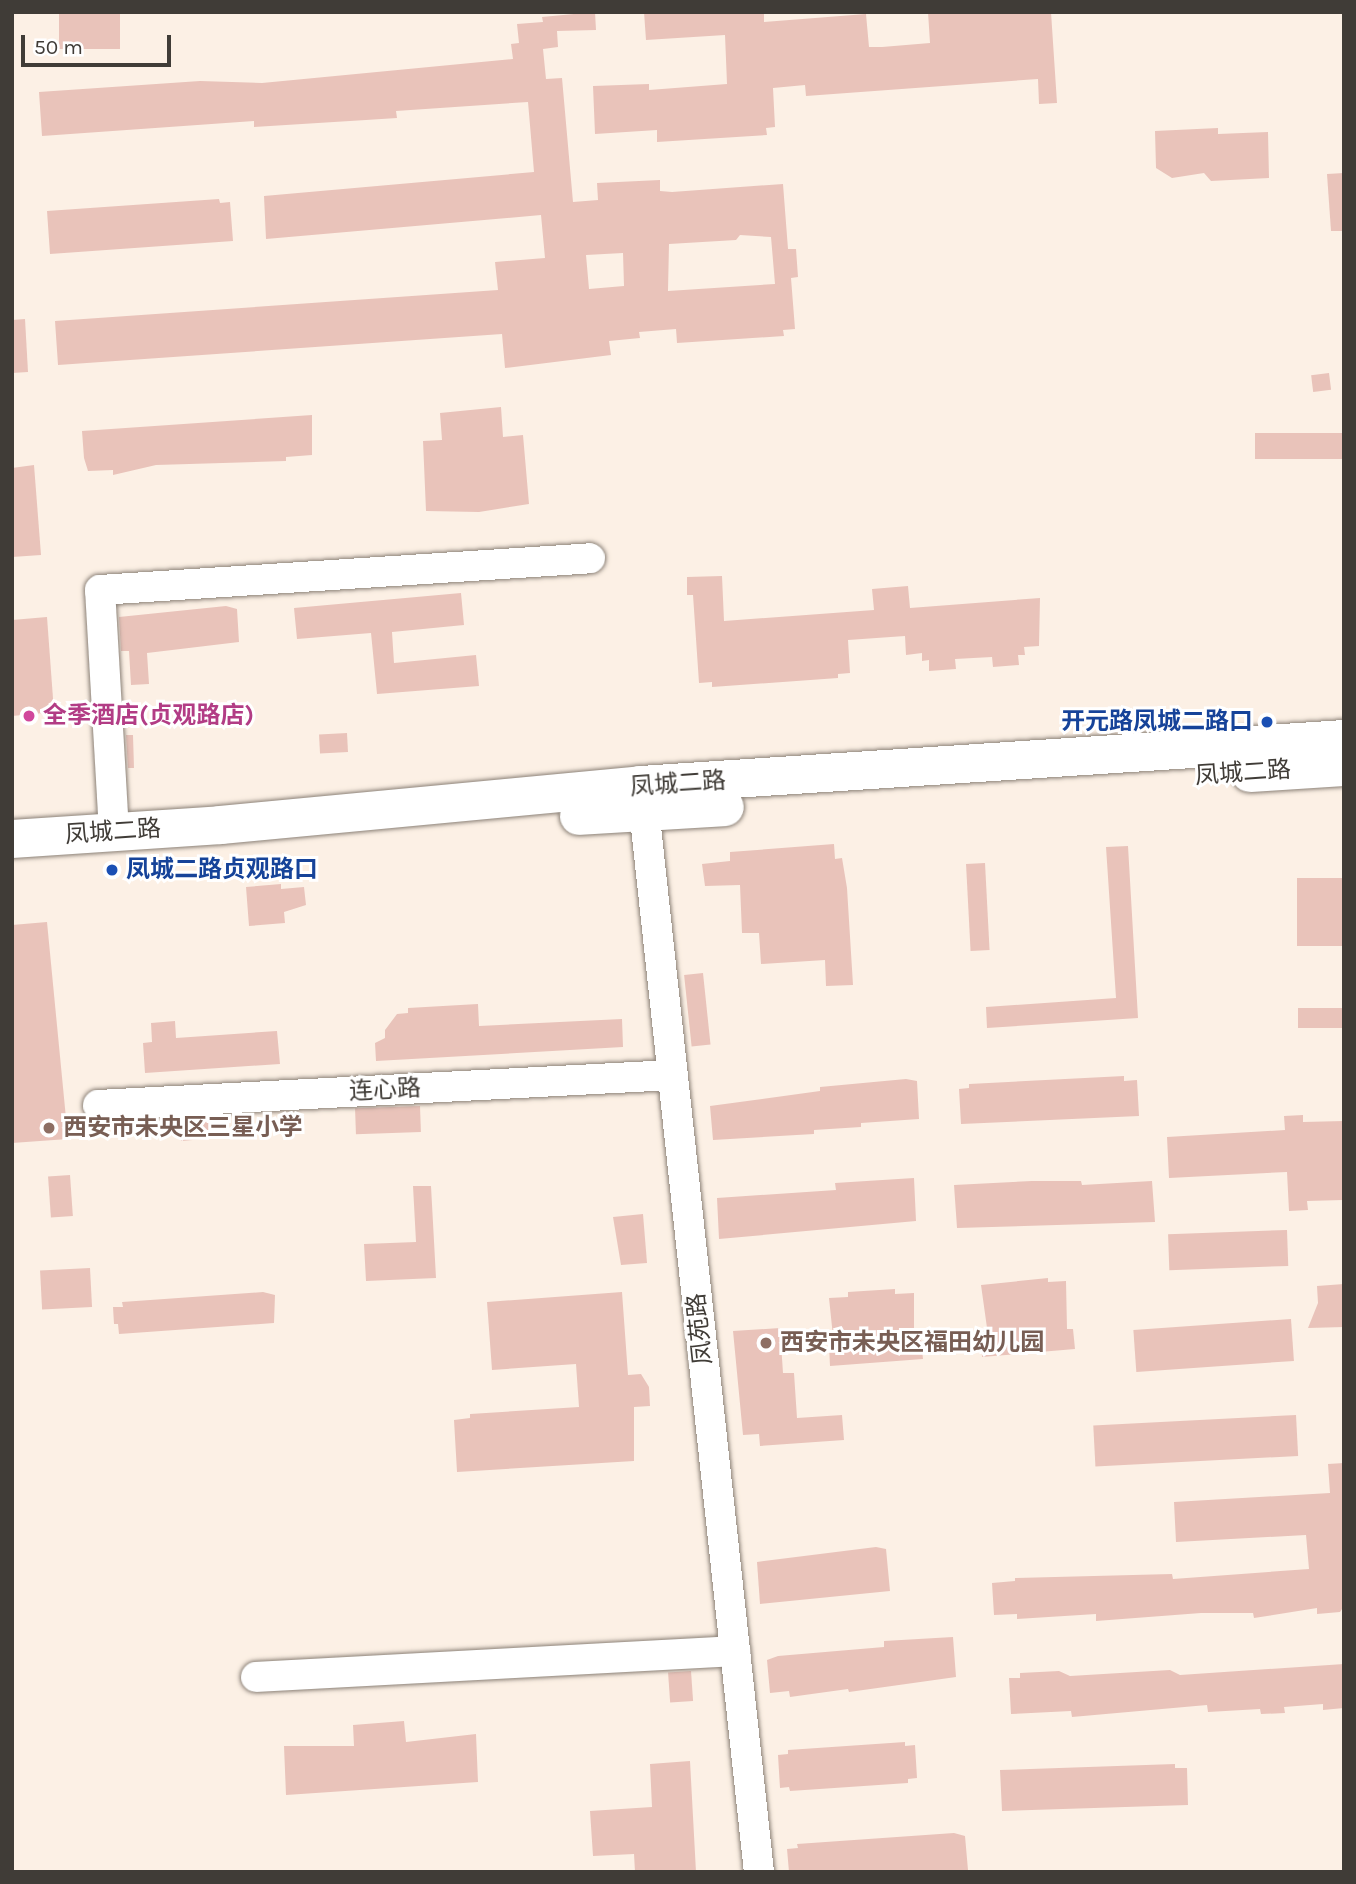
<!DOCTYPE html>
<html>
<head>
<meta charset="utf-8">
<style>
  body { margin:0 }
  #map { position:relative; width:1356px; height:1884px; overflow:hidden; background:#fcf0e5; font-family:Karla,"Noto Sans SC",sans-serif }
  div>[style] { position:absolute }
  .building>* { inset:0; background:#e9c3ba; transform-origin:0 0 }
  .roads { filter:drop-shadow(0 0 2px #8c8278) drop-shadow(0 0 2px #8c8278) }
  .minor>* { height:30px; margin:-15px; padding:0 15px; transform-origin:15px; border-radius:15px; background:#fff }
  .major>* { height:38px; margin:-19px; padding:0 19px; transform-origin:19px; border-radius:19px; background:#fff }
  .dots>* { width:19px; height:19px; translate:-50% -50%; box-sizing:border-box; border:4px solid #fff; border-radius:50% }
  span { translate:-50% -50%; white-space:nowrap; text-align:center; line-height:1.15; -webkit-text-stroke:6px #fff; paint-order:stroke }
  .hotel-label { font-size:24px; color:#b23c85; font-weight:700 }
  .left { translate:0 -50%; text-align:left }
  .transit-label { font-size:24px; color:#164399; font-weight:700 }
  .right { translate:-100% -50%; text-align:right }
  .street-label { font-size:24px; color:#403c37 }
  .education-label { font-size:24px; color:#785e54; font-weight:700 }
  .frame { position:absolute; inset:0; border:14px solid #403c37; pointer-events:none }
  .scale { position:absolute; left:21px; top:35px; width:150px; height:32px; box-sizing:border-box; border:4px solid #403c37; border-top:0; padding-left:9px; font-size:21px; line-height:24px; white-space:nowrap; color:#403c37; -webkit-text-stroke:5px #fff; paint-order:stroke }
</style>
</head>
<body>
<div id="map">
  <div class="building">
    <div style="left:59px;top:12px;width:61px;height:37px"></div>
    <div style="clip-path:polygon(evenodd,595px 12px,596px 30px,557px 31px,558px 47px,543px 49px,546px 79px,562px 78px,573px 202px,598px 200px,597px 183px,660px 180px,660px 191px,672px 192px,783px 184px,788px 249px,796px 249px,798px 277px,791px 278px,795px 329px,783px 330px,784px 336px,677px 343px,676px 329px,639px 332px,640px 338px,609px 341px,611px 355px,505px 368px,502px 334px,58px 365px,55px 321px,498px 290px,495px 262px,545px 258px,541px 215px,266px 239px,264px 196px,534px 172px,528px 102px,396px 111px,397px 118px,366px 120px,254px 127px,254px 121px,42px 136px,39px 92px,200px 81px,262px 83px,513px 59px,511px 44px,519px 43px,517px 24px,543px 22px,542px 17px,595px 12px,740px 235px,771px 237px,775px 284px,668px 291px,669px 244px,736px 240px,740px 235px,595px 12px,623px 253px,624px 286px,589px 289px,586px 255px,623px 253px)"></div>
    <div style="clip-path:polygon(644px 12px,764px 12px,764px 22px,866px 14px,869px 47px,882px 47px,930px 43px,928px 12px,1051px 12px,1057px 103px,1039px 104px,1038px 79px,806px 96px,805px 85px,773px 88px,775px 127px,766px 128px,767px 135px,657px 142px,657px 130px,595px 134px,593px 86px,649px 84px,649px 90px,727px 84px,725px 35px,646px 40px)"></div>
    <div style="clip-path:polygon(1218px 128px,1218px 134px,1268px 132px,1269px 178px,1211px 181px,1204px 173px,1172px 178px,1156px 168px,1155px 131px)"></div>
    <div style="clip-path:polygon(1344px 173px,1344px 231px,1331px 231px,1327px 174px)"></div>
    <div style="clip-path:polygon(219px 199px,220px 203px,230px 202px,233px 241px,50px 254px,47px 211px)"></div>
    <div style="clip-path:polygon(25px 319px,28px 372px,12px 373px,12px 320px)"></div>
    <div style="left:1329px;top:373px;width:17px;height:18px;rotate:83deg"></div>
    <div style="clip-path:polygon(501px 407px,503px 437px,523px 435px,529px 504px,479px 512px,426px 511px,423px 441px,442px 440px,440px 413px)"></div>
    <div style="clip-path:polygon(312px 415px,312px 455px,286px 457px,286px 461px,156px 465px,113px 475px,113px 470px,88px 471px,84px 458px,82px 431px)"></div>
    <div style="left:1344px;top:433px;width:26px;height:89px;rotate:90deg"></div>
    <div style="clip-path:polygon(34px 465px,41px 555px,12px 557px,12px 468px)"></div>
    <div style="clip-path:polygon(722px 576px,724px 621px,874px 610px,872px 589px,908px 586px,910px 608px,1040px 598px,1039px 646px,1024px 647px,1025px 655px,1018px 655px,1019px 665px,993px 667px,992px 657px,955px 659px,956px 669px,929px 671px,929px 660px,922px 661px,922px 653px,906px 655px,905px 636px,848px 640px,850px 673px,838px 674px,838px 678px,712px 687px,712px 682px,699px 683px,693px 595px,687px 595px,687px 577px)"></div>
    <div style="clip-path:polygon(461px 593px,464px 625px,392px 632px,394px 663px,476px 655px,479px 686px,377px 694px,371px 633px,297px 639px,294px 608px)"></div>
    <div style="clip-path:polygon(226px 606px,237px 609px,239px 642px,147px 653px,149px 684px,131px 685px,129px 651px,121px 651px,119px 617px)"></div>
    <div style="clip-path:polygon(47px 617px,54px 712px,12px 716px,12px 620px)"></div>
    <div style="left:347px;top:733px;width:19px;height:28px;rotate:87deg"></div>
    <div style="clip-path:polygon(126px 735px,133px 735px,134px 768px,128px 768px)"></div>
    <div style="clip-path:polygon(834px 844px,835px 859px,842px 858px,847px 888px,853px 985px,826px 986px,825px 960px,761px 964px,759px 933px,742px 933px,740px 885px,705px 886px,702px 864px,730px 861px,730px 852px)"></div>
    <div style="clip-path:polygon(1128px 846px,1138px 1018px,987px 1028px,986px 1007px,1116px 998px,1106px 847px)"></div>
    <div style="left:985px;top:863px;width:87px;height:19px;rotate:87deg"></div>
    <div style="left:1344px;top:878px;width:68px;height:47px;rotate:90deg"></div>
    <div style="clip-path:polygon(281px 884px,281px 889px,304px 887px,306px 905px,284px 912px,285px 923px,249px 926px,246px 887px)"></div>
    <div style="clip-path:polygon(47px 922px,68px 1139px,12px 1143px,12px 925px)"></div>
    <div style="left:703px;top:973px;width:72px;height:19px;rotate:84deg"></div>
    <div style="clip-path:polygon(478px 1004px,479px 1026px,622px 1019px,623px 1047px,376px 1061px,375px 1043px,385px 1038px,385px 1030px,397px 1014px,408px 1013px,408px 1008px)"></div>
    <div style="left:1344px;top:1008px;width:20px;height:46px;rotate:90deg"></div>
    <div style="clip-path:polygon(175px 1021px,176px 1038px,277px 1031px,280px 1064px,145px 1073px,143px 1043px,152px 1042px,151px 1023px)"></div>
    <div style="clip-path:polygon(1124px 1076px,1124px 1081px,1137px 1080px,1139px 1116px,961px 1124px,959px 1089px,969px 1088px,969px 1084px)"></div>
    <div style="clip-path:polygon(906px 1079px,917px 1081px,919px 1119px,861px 1123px,861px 1127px,814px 1130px,814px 1134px,713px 1140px,710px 1106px,820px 1091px,820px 1087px)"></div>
    <div style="left:420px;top:1106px;width:26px;height:65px;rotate:88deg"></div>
    <div style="clip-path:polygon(1303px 1115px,1303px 1122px,1344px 1121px,1343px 1200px,1307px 1201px,1308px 1210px,1289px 1211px,1287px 1172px,1169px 1178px,1167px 1137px,1285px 1130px,1284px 1116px)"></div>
    <div style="left:214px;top:1116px;width:22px;height:35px;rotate:85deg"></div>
    <div style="left:70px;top:1175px;width:41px;height:22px;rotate:86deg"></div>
    <div style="clip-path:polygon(914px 1178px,916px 1221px,719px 1239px,717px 1198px,836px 1190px,835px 1183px)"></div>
    <div style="clip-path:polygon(1032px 1181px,1081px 1181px,1082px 1185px,1152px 1181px,1155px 1222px,957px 1228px,954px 1185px)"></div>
    <div style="clip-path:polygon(413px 1186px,431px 1186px,436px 1278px,366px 1281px,364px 1244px,416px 1242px)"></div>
    <div style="clip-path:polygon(643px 1214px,647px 1263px,621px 1265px,613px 1217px)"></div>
    <div style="left:1287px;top:1230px;width:36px;height:119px;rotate:88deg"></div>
    <div style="left:90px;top:1268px;width:39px;height:50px;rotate:87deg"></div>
    <div style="clip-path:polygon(1048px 1278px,1048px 1282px,1066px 1281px,1067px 1329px,1073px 1329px,1075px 1349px,982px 1357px,981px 1336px,988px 1335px,981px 1285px)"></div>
    <div style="clip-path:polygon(1344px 1284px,1344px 1327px,1308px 1328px,1318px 1303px,1317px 1286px)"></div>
    <div style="clip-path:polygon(895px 1289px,895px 1294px,914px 1293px,914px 1340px,921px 1340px,923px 1359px,830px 1366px,829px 1346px,834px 1346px,829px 1298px,848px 1297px,848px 1292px)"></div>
    <div style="clip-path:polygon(263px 1292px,275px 1295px,274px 1323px,119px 1334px,118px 1324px,114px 1324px,113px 1307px,123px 1307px,122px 1302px)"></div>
    <div style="clip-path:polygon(622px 1292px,628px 1375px,641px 1374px,649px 1387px,650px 1406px,634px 1407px,634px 1461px,457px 1472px,454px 1420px,470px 1418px,470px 1414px,579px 1407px,576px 1364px,492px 1370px,487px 1302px)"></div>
    <div style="left:1291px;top:1319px;width:42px;height:158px;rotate:86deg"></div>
    <div style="clip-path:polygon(780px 1328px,783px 1373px,794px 1373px,797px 1418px,842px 1415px,844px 1440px,760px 1446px,759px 1434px,743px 1435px,733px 1331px)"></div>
    <div style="left:1296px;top:1415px;width:41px;height:203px;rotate:87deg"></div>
    <div style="clip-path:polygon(1344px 1463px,1344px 1606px,1340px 1612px,1317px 1614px,1317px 1608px,1254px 1618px,1253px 1613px,1201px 1613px,1096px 1621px,1096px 1614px,1017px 1619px,1017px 1614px,994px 1615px,992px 1583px,1015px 1581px,1015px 1578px,1172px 1574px,1173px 1579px,1309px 1569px,1306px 1535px,1176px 1542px,1174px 1502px,1330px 1493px,1328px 1464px)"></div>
    <div style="clip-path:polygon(876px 1547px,886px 1549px,890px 1591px,760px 1604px,757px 1562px)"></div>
    <div style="clip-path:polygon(953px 1637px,956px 1677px,849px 1692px,848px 1689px,790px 1697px,789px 1691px,770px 1693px,767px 1660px,778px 1656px,884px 1647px,884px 1641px)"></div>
    <div style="clip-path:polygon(1344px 1664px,1344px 1708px,1323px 1710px,1323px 1704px,1284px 1707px,1285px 1713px,1261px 1714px,1260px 1709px,1208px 1712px,1207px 1705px,1072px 1717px,1071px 1711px,1011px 1714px,1009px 1678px,1020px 1678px,1020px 1673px,1059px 1671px,1070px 1676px,1170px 1670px,1180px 1675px)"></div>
    <div style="left:691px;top:1671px;width:30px;height:23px;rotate:86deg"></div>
    <div style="clip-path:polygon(404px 1721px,406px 1742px,476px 1734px,478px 1782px,286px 1795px,284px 1746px,354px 1746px,353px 1725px)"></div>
    <div style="clip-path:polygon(905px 1742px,905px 1746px,915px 1745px,917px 1778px,908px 1779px,908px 1783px,790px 1791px,789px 1787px,780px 1788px,778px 1755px,788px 1754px,788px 1750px)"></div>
    <div style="clip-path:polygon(690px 1761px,696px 1872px,635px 1872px,634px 1854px,593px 1856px,590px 1811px,652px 1807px,650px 1764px)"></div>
    <div style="clip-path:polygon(1175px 1764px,1175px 1768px,1187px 1768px,1188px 1805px,1002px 1811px,1000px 1770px)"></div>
    <div style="clip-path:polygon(954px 1833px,965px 1836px,968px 1870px,789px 1872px,787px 1849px,798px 1848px,797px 1844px)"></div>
  </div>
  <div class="roads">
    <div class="minor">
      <div style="left:642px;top:790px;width:1088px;rotate:83.83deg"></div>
      <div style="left:114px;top:832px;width:242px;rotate:-93.3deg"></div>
      <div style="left:100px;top:590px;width:491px;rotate:-3.7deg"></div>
      <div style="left:98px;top:1105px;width:575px;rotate:-2.99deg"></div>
      <div style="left:256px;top:1677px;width:480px;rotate:-3.1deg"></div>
    </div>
    <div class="major">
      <div style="left:1250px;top:773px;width:94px;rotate:-3.7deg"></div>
      <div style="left:579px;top:816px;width:146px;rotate:-3.5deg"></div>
      <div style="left:12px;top:839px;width:209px;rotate:-3.8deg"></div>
      <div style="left:221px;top:825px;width:422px;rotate:-5.4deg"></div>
      <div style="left:641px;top:785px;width:705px;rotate:-3.74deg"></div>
    </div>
  </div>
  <div class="dots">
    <div style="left:29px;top:716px;background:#d1479c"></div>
    <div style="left:1267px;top:722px;background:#1a4fb4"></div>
    <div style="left:112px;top:870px;background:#1a4fb4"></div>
    <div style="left:49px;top:1128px;background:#8d6e63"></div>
    <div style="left:766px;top:1343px;background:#8d6e63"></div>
  </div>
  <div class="hotel-label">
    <span class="left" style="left:43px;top:716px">全季酒店(贞观路店)</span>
  </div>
  <div class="transit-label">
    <span class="right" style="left:1253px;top:722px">开元路凤城二路口</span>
    <span class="left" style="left:126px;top:870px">凤城二路贞观路口</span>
  </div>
  <div class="street-label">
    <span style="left:1243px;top:773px;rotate:-4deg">凤城二路</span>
    <span style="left:678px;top:784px;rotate:-4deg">凤城二路</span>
    <span style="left:113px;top:832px;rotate:-4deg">凤城二路</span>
    <span style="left:385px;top:1090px;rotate:-3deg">连心路</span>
    <span style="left:700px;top:1329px;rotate:-96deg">凤苑路</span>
  </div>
  <div class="education-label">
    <span class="left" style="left:63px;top:1128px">西安市未央区三星小学</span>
    <span class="left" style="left:780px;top:1343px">西安市未央区福田幼儿园</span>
  </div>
  <div class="frame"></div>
  <div class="scale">50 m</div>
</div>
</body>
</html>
